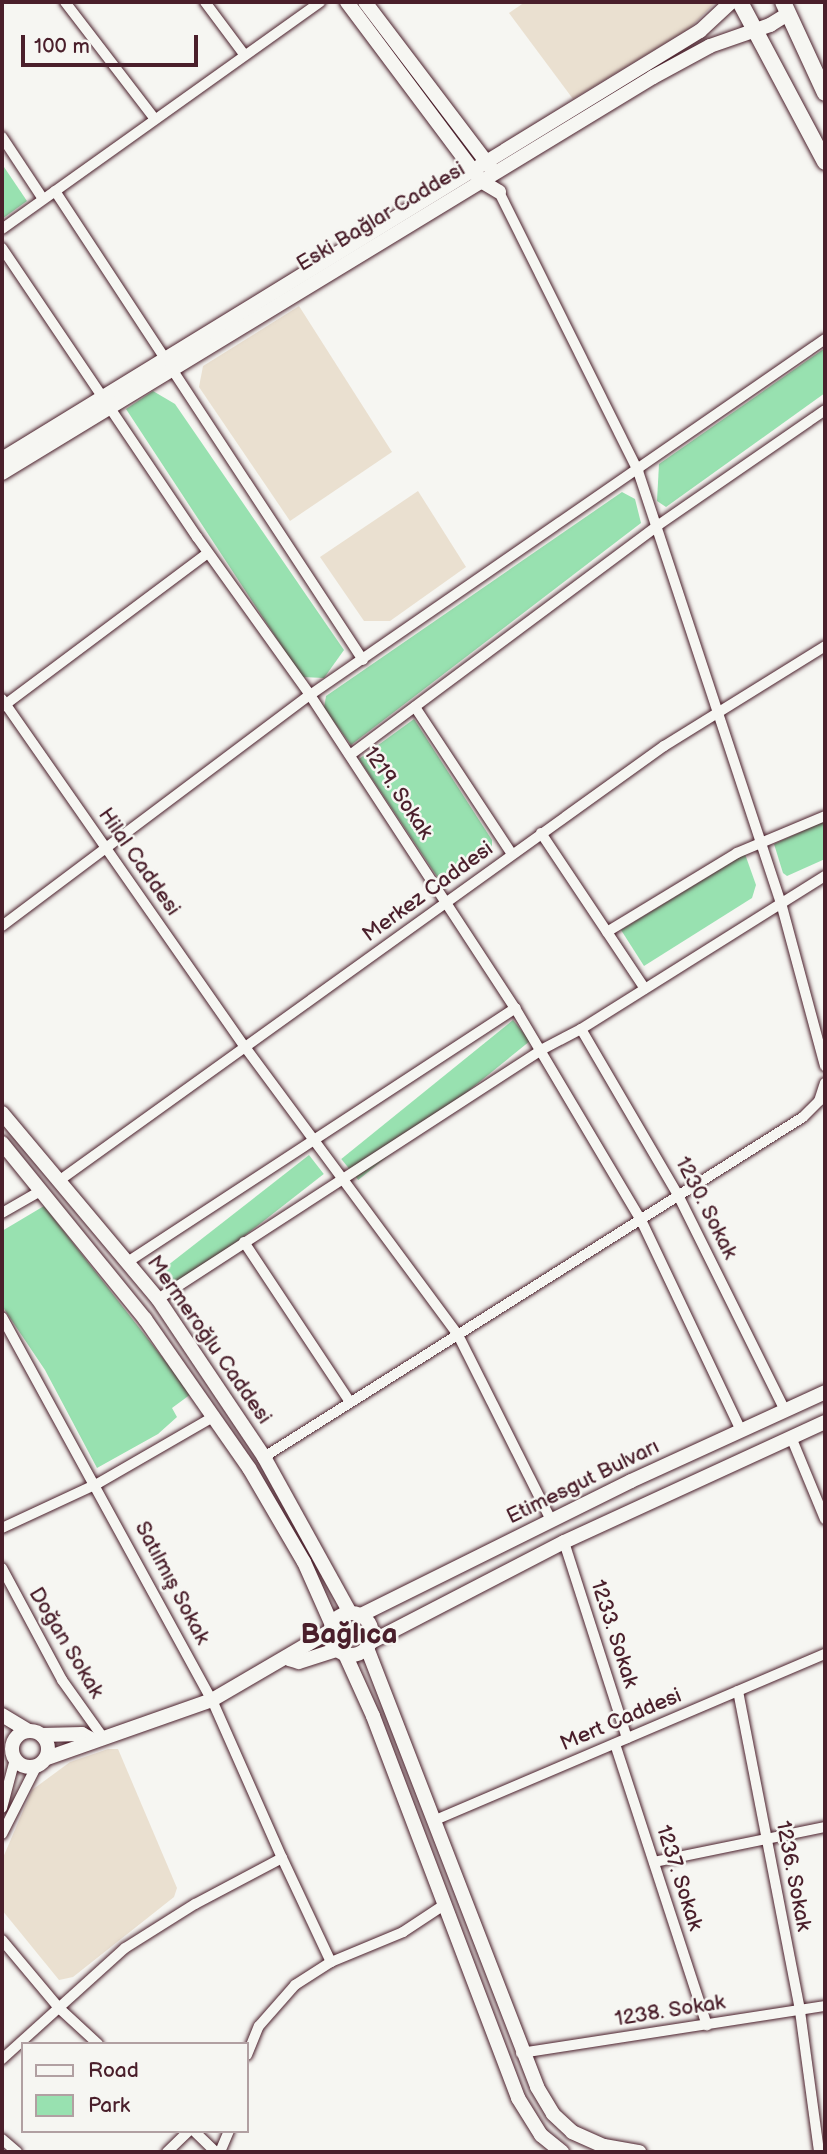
<!DOCTYPE html>
<html>
<head>
<meta charset="utf-8">
<style>
  body { margin:0 }
  #map { position:relative; width:827px; height:2154px; overflow:hidden; background:#f6f6f2; font-family:"Balsamiq Sans",sans-serif }
  div>[style] { position:absolute }
  .built>* { inset:0; background:#eae0d0 }
  .green>* { inset:0; background:#98e1b0; transform-origin:0 0 }
  .roads { filter:drop-shadow(0 0 2px #4a1f2b) drop-shadow(0 0 2px #4a1f2b) }
  .street>* { height:10px; margin:-5px; padding:0 5px; transform-origin:5px; border-radius:5px; background:#f6f6f2 }
  .secondary>* { height:14px; margin:-7px; padding:0 7px; transform-origin:7px; border-radius:7px; background:#f6f6f2 }
  .secondary>.ring { margin:-7px; padding:0; box-sizing:content-box; background:none; border:14px solid #f6f6f2; border-radius:50% }
  .primary>* { height:16px; margin:-8px; padding:0 8px; transform-origin:8px; border-radius:8px; background:#f6f6f2 }
  span { translate:-50% -50%; white-space:nowrap; text-align:center; line-height:1.15; -webkit-text-stroke:5px #f6f6f2; paint-order:stroke }
  .street-label { font-size:21px; color:#4a1f2b }
  .district-label { font-size:28px; color:#4a1f2b; font-weight:700 }
  .frame { position:absolute; inset:0; border:4px solid #4a1f2b; pointer-events:none }
  .legend { position:absolute; left:21px; top:2042px; width:228px; height:91px; box-sizing:border-box; background:#f6f6f2; border:2px solid #b1a0a2; margin:0; padding:9px 12px; list-style:none; font-size:21px; color:#4a1f2b }
  .legend li { display:flex; align-items:center; gap:14px; height:35px }
  .legend b { width:35px; border:2px solid #b1a0a2 }
  .scale { position:absolute; left:21px; top:35px; width:177px; height:32px; box-sizing:border-box; border:4px solid #4a1f2b; border-top:0; padding-left:9px; font-size:21px; line-height:24px; white-space:nowrap; color:#4a1f2b; -webkit-text-stroke:5px #f6f6f2; paint-order:stroke }
</style>
</head>
<body>
<div id="map">
  <div class="built">
    <div style="clip-path:polygon(525px 2px,716px 2px,690px 28px,573px 99px,509px 13px)"></div>
    <div style="clip-path:polygon(299px 306px,392px 452px,290px 521px,199px 387px,203px 366px)"></div>
    <div style="clip-path:polygon(418px 491px,466px 567px,390px 621px,364px 621px,320px 557px)"></div>
    <div style="clip-path:polygon(108px 1749px,118px 1749px,177px 1888px,174px 1897px,73px 1977px,59px 1980px,2px 1910px,2px 1860px,32px 1790px,70px 1762px)"></div>
  </div>
  <div class="green">
    <div style="clip-path:polygon(2px 164px,27px 201px,2px 219px)"></div>
    <div style="clip-path:polygon(825px 348px,825px 393px,666px 507px,657px 501px,659px 464px)"></div>
    <div style="clip-path:polygon(153px 391px,175px 404px,344px 650px,324px 678px,302px 677px,126px 409px)"></div>
    <div style="clip-path:polygon(622px 492px,635px 499px,641px 523px,351px 745px,324px 708px,326px 696px)"></div>
    <div style="clip-path:polygon(414px 719px,492px 840px,492px 852px,448px 882px,440px 881px,359px 759px)"></div>
    <div style="clip-path:polygon(825px 821px,825px 859px,787px 876px,783px 873px,774px 844px)"></div>
    <div style="clip-path:polygon(745px 854px,756px 885px,752px 898px,644px 966px,621px 930px)"></div>
    <div style="left:513px;top:1020px;width:27px;height:221px;rotate:51deg"></div>
    <div style="left:309px;top:1155px;width:24px;height:192px;rotate:52deg"></div>
    <div style="clip-path:polygon(44px 1206px,191px 1394px,172px 1408px,177px 1417px,158px 1434px,97px 1468px,45px 1370px,2px 1306px,2px 1231px)"></div>
  </div>
  <div class="roads">
    <div class="street">
      <div style="left:65px;top:2px;width:146px;rotate:52.5deg"></div>
      <div style="left:205px;top:2px;width:64px;rotate:53.3deg"></div>
      <div style="left:2px;top:137px;width:74px;rotate:56.5deg"></div>
      <div style="left:55px;top:191px;width:561px;rotate:56.71deg"></div>
      <div style="left:499px;top:192px;width:312px;rotate:63.5deg"></div>
      <div style="left:638px;top:471px;width:455px;rotate:71.7deg"></div>
      <div style="left:781px;top:903px;width:169px;rotate:74.9deg"></div>
      <div style="left:2px;top:229px;width:391px;rotate:-35.5deg"></div>
      <div style="left:2px;top:248px;width:349px;rotate:56deg"></div>
      <div style="left:197px;top:537px;width:194px;rotate:54.4deg"></div>
      <div style="left:310px;top:695px;width:374px;rotate:56.8deg"></div>
      <div style="left:515px;top:1008px;width:247px;rotate:59.3deg"></div>
      <div style="left:641px;top:1220px;width:233px;rotate:64.6deg"></div>
      <div style="left:2px;top:699px;width:424px;rotate:55.1deg"></div>
      <div style="left:245px;top:1047px;width:358px;rotate:53.5deg"></div>
      <div style="left:458px;top:1335px;width:207px;rotate:63.3deg"></div>
      <div style="left:2px;top:707px;width:257px;rotate:-36.8deg"></div>
      <div style="left:415px;top:707px;width:176px;rotate:56.6deg"></div>
      <div style="left:350px;top:755px;width:383px;rotate:-36.7deg"></div>
      <div style="left:657px;top:526px;width:204px;rotate:-34.6deg"></div>
      <div style="left:541px;top:833px;width:187px;rotate:56.3deg"></div>
      <div style="left:2px;top:926px;width:385px;rotate:-36.9deg"></div>
      <div style="left:310px;top:695px;width:626px;rotate:-34.65deg"></div>
      <div style="left:607px;top:932px;width:152px;rotate:-31.3deg"></div>
      <div style="left:737px;top:853px;width:95px;rotate:-22.8deg"></div>
      <div style="left:581px;top:1029px;width:194px;rotate:59.7deg"></div>
      <div style="left:679px;top:1197px;width:239px;rotate:63.6deg"></div>
      <div style="left:60px;top:1180px;width:744px;rotate:-35.7deg"></div>
      <div style="left:664px;top:746px;width:190px;rotate:-31.8deg"></div>
      <div style="left:2px;top:1213px;width:46px;rotate:-29.9deg"></div>
      <div style="left:244px;top:1242px;width:192px;rotate:56.5deg"></div>
      <div style="left:129px;top:1261px;width:462px;rotate:-33.2deg"></div>
      <div style="left:158px;top:1299px;width:457px;rotate:-33deg"></div>
      <div style="left:541px;top:1050px;width:45px;rotate:-27.7deg"></div>
      <div style="left:581px;top:1029px;width:288px;rotate:-32.1deg"></div>
      <div style="left:2px;top:1317px;width:437px;rotate:61.3deg"></div>
      <div style="left:212px;top:1700px;width:173px;rotate:66.1deg"></div>
      <div style="left:282px;top:1858px;width:98px;rotate:152.1deg"></div>
      <div style="left:195px;top:1904px;width:83px;rotate:147.8deg"></div>
      <div style="left:125px;top:1948px;width:166px;rotate:137.9deg"></div>
      <div style="left:791px;top:1437px;width:89px;rotate:67.5deg"></div>
      <div style="left:264px;top:1457px;width:637px;rotate:-32.24deg"></div>
      <div style="left:803px;top:1117px;width:23px;rotate:-45deg"></div>
      <div style="left:819px;top:1101px;width:19px;rotate:-72deg"></div>
      <div style="left:2px;top:1528px;width:105px;rotate:-24.9deg"></div>
      <div style="left:97px;top:1484px;width:134px;rotate:-30deg"></div>
      <div style="left:564px;top:1542px;width:206px;rotate:72.2deg"></div>
      <div style="left:2px;top:1568px;width:127px;rotate:61.8deg"></div>
      <div style="left:62px;top:1680px;width:69px;rotate:54.5deg"></div>
      <div style="left:738px;top:1691px;width:326px;rotate:79deg"></div>
      <div style="left:800px;top:2011px;width:142px;rotate:82.3deg"></div>
      <div style="left:615px;top:1744px;width:296px;rotate:71.9deg"></div>
      <div style="left:2px;top:1808px;width:51px;rotate:-75.1deg"></div>
      <div style="left:433px;top:1821px;width:426px;rotate:-23.1deg"></div>
      <div style="left:2px;top:1834px;width:75px;rotate:-63.1deg"></div>
      <div style="left:282px;top:1858px;width:115px;rotate:64.8deg"></div>
      <div style="left:654px;top:1862px;width:175px;rotate:-11.6deg"></div>
      <div style="left:2px;top:1940px;width:89px;rotate:50deg"></div>
      <div style="left:59px;top:2008px;width:53px;rotate:42.7deg"></div>
      <div style="left:521px;top:2053px;width:308px;rotate:-8.8deg"></div>
      <div style="left:247px;top:2055px;width:31px;rotate:-68deg"></div>
      <div style="left:259px;top:2026px;width:55px;rotate:-48.7deg"></div>
      <div style="left:295px;top:1985px;width:43px;rotate:-32.6deg"></div>
      <div style="left:331px;top:1962px;width:78px;rotate:-22.6deg"></div>
      <div style="left:403px;top:1932px;width:49px;rotate:-33.4deg"></div>
      <div style="left:194px;top:2131px;width:30px;rotate:44deg"></div>
      <div style="left:2px;top:2139px;width:20px;rotate:41deg"></div>
      <div style="left:167px;top:2152px;width:30px;rotate:-44deg"></div>
      <div style="left:220px;top:2152px;width:23px;rotate:-67deg"></div>
    </div>
    <div class="secondary">
      <div style="left:347px;top:2px;width:224px;rotate:53.2deg"></div>
      <div style="left:481px;top:181px;width:21px;rotate:31deg"></div>
      <div style="left:365px;top:2px;width:208px;rotate:52.8deg"></div>
      <div style="left:2px;top:459px;width:819px;rotate:-31.52deg"></div>
      <div style="left:700px;top:31px;width:42px;rotate:-43.1deg"></div>
      <div style="left:2px;top:473px;width:762px;rotate:-31.31deg"></div>
      <div style="left:653px;top:77px;width:65px;rotate:-28.5deg"></div>
      <div style="left:710px;top:46px;width:64px;rotate:-19.3deg"></div>
      <div style="left:770px;top:25px;width:22px;rotate:-32deg"></div>
      <div style="left:2px;top:1113px;width:243px;rotate:50deg"></div>
      <div style="left:158px;top:1299px;width:190px;rotate:56.1deg"></div>
      <div style="left:264px;top:1457px;width:178px;rotate:61.1deg"></div>
      <div style="left:2px;top:1143px;width:227px;rotate:50.9deg"></div>
      <div style="left:145px;top:1319px;width:182px;rotate:55.1deg"></div>
      <div style="left:249px;top:1468px;width:109px;rotate:59.7deg"></div>
      <div style="left:304px;top:1562px;width:69px;rotate:66deg"></div>
      <div class="ring" style="left:330px;top:1613px;width:28px;height:28px"></div>
      <div style="left:361px;top:1615px;width:301px;rotate:-26.4deg"></div>
      <div style="left:631px;top:1481px;width:213px;rotate:-24.6deg"></div>
      <div style="left:371px;top:1642px;width:217px;rotate:-27.4deg"></div>
      <div style="left:564px;top:1542px;width:287px;rotate:-24.7deg"></div>
      <div style="left:367px;top:1648px;width:471px;rotate:68.8deg"></div>
      <div style="left:537px;top:2087px;width:31px;rotate:59deg"></div>
      <div style="left:553px;top:2114px;width:26px;rotate:43deg"></div>
      <div style="left:572px;top:2132px;width:35px;rotate:24deg"></div>
      <div style="left:604px;top:2146px;width:36px;rotate:10deg"></div>
      <div style="left:345px;top:1654px;width:68px;rotate:65.7deg"></div>
      <div style="left:373px;top:1716px;width:409px;rotate:69.2deg"></div>
      <div style="left:518px;top:2098px;width:44px;rotate:58.1deg"></div>
      <div style="left:541px;top:2135px;width:27px;rotate:39deg"></div>
      <div style="left:289px;top:1659px;width:10px;rotate:17deg"></div>
      <div style="left:299px;top:1662px;width:40px;rotate:-18deg"></div>
      <div style="left:2px;top:1715px;width:31px;rotate:31deg"></div>
      <div class="ring" style="left:12px;top:1731px;width:22px;height:22px"></div>
      <div style="left:42px;top:1735px;width:40px;rotate:-1.4deg"></div>
      <div style="left:82px;top:1734px;width:10px;rotate:29deg"></div>
      <div style="left:47px;top:1758px;width:175px;rotate:-19.4deg"></div>
      <div style="left:212px;top:1700px;width:137px;rotate:-30.3deg"></div>
    </div>
    <div class="primary">
      <div style="left:740px;top:2px;width:181px;rotate:62deg"></div>
      <div style="left:783px;top:2px;width:100px;rotate:65.2deg"></div>
    </div>
  </div>
  <div class="street-label">
    <span style="left:381px;top:217px;rotate:-31deg">Eski Bağlar Caddesi</span>
    <span style="left:398px;top:793px;rotate:56deg">1219. Sokak</span>
    <span style="left:139px;top:862px;rotate:55deg">Hilal Caddesi</span>
    <span style="left:428px;top:892px;rotate:-36deg">Merkez Caddesi</span>
    <span style="left:706px;top:1208px;rotate:63deg">1230. Sokak</span>
    <span style="left:209px;top:1340px;rotate:55deg">Mermeroğlu Caddesi</span>
    <span style="left:583px;top:1482px;rotate:-26deg">Etimesgut Bulvarı</span>
    <span style="left:172px;top:1583px;rotate:62deg">Satılmış Sokak</span>
    <span style="left:614px;top:1634px;rotate:72deg">1233. Sokak</span>
    <span style="left:66px;top:1643px;rotate:59deg">Doğan Sokak</span>
    <span style="left:621px;top:1720px;rotate:-23deg">Mert Caddesi</span>
    <span style="left:793px;top:1876px;rotate:79deg">1236. Sokak</span>
    <span style="left:679px;top:1878px;rotate:72deg">1237. Sokak</span>
    <span style="left:670px;top:2011px;rotate:-9deg">1238. Sokak</span>
  </div>
  <div class="district-label">
    <span style="left:349px;top:1635px">Bağlıca</span>
  </div>
  <div class="frame"></div>
  <ul class="legend">
  <li><b style="height:9px;background:#f6f6f2"></b>Road</li>
  <li><b style="height:19px;background:#98e1b0"></b>Park</li>
  </ul>
  <div class="scale">100 m</div>
</div>
</body>
</html>
